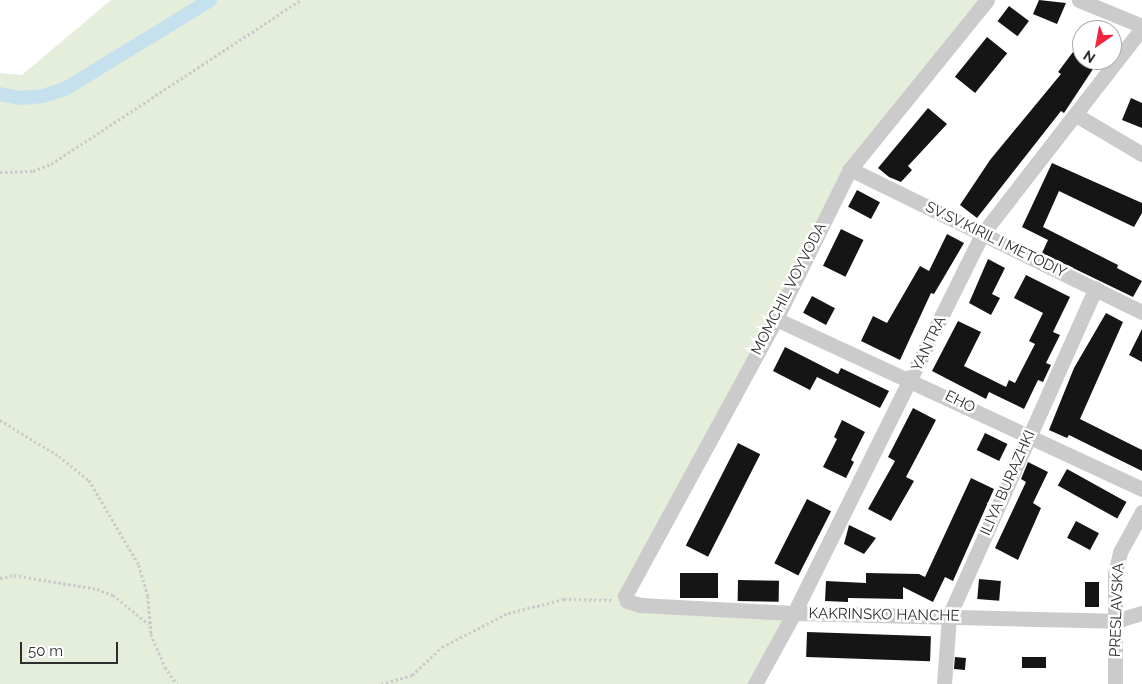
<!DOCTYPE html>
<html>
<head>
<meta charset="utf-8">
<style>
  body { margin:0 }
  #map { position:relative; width:1142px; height:684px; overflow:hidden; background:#fff; font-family:Raleway,sans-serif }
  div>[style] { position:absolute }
  .green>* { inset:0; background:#e5eddb }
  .canal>* { height:14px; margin:-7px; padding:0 7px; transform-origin:7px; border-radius:7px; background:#c5e1ee }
  .building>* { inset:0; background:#151515; transform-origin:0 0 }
  .path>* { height:2.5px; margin-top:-1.25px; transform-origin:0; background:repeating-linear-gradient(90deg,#cbcbcb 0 2.5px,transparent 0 5px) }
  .minor>* { height:15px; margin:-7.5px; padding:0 7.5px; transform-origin:7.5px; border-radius:7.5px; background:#cbcbcb }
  span { translate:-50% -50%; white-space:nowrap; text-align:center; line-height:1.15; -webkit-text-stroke:5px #fff; paint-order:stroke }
  .street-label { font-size:15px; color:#2e2e2e }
  .north { position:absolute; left:1072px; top:20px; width:50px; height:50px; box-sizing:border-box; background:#fff; border:1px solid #ababab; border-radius:50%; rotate:213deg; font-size:14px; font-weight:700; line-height:20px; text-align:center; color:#2e2e2e }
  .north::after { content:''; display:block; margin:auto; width:18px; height:22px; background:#f2243e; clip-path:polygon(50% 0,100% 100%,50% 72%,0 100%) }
  .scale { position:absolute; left:20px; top:642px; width:98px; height:22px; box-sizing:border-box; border:2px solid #2e2e2e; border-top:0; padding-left:6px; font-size:15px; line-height:18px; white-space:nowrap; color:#2e2e2e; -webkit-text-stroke:4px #fff; paint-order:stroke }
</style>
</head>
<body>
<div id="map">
  <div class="green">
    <div style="clip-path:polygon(111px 0,987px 0,866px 146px,625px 596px,794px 613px,755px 684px,0 684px,0 73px,22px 75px)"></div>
  </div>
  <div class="canal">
    <div style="left:0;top:94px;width:20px;rotate:11deg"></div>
    <div style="left:20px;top:98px;width:23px;rotate:-5deg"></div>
    <div style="left:43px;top:96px;width:23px;rotate:-18deg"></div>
    <div style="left:65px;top:89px;width:170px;rotate:-31.5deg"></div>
  </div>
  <div class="building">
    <div style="clip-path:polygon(1039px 0,1066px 3px,1057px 24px,1033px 14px)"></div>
    <div style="left:1009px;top:6px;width:25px;height:19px;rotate:37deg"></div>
    <div style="left:987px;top:37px;width:26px;height:51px;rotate:39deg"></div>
    <div style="clip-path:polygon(1082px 40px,1082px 60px,1099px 60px,1064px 113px,1061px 111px,977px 218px,960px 205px,990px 160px,1061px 74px,1058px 72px)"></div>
    <div style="clip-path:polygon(1131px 98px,1142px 103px,1142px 128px,1122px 120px)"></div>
    <div style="clip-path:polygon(928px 108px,947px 124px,908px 166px,912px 170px,901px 182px,889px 177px,878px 168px)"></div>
    <div style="clip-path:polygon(1052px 163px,1142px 203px,1142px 213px,1134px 227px,1059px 191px,1043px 227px,1118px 265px,1117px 268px,1142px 281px,1133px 297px,1042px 253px,1048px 240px,1022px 227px)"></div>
    <div style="left:857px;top:190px;width:26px;height:19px;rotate:28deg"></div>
    <div style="left:841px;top:229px;width:25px;height:41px;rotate:26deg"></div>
    <div style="clip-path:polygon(947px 234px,964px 243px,934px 294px,931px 293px,900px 360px,861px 341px,873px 316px,887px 323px,920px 266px,929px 271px)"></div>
    <div style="clip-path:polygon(988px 259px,1005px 268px,992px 294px,1000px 298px,991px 315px,969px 303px)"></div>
    <div style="clip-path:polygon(1026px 275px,1070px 297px,1053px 332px,1060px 335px,1046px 363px,1051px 365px,1043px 382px,1038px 380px,1024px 409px,989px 392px,986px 399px,932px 371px,958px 321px,981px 332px,964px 366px,1006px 387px,1009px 380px,1015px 383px,1035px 344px,1029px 341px,1043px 313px,1014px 298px)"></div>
    <div style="left:812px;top:296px;width:26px;height:19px;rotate:28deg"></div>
    <div style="clip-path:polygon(1106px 313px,1123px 322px,1080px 419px,1142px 450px,1142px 471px,1069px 435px,1067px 438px,1049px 430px,1074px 368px)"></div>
    <div style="clip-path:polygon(1142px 329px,1142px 362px,1129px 355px)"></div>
    <div style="clip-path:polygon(785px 347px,838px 374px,841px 368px,889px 391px,880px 408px,817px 377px,810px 390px,773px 371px)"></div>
    <div style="clip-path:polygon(913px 408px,936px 420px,906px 477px,914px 481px,891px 521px,868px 509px,895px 461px,888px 457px)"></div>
    <div style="clip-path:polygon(842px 420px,865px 432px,851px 460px,854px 462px,846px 478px,823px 467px,837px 439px,834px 437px)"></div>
    <div style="left:985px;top:433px;width:25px;height:19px;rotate:26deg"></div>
    <div style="left:738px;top:443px;width:25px;height:115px;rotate:27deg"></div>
    <div style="clip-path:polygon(1028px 462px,1048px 472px,1033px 503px,1041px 508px,1018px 560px,995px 548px,1026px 482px,1021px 479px)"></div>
    <div style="left:1067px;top:469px;width:68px;height:19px;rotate:29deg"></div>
    <div style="clip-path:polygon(971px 478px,994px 489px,953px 581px,945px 577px,933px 602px,903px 587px,903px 599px,848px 598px,848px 602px,825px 601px,826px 581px,866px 583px,866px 573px,919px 574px,925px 577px)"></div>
    <div style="left:807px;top:499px;width:27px;height:72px;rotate:27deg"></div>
    <div style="left:1076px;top:521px;width:26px;height:19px;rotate:28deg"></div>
    <div style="clip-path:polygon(849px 525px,876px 538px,864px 554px,844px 544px)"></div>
    <div style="left:680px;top:573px;width:38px;height:25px"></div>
    <div style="left:979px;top:579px;width:22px;height:20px;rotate:5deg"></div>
    <div style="left:738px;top:580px;width:41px;height:21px;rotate:1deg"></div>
    <div style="left:1085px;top:582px;width:14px;height:25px"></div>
    <div style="left:807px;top:632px;width:124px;height:25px;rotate:2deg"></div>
    <div style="left:955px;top:657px;width:11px;height:12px;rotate:5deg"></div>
    <div style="left:1022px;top:657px;width:24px;height:11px"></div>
  </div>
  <div class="path">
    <div style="left:0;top:172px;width:33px;rotate:-2deg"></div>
    <div style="left:33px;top:171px;width:19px;rotate:-21deg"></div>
    <div style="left:51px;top:164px;width:299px;rotate:-33.3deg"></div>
    <div style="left:0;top:420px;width:69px;rotate:31.4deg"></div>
    <div style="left:59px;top:456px;width:38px;rotate:39deg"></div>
    <div style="left:89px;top:480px;width:99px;rotate:59.5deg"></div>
    <div style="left:139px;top:565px;width:32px;rotate:74deg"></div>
    <div style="left:148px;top:596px;width:38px;rotate:85deg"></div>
    <div style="left:151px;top:634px;width:36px;rotate:67deg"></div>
    <div style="left:165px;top:667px;width:21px;rotate:55deg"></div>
    <div style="left:0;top:578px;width:14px;rotate:-12deg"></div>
    <div style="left:14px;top:575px;width:84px;rotate:9.6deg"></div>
    <div style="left:97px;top:589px;width:17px;rotate:21deg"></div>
    <div style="left:113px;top:595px;width:46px;rotate:38.9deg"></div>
    <div style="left:381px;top:684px;width:32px;rotate:-16deg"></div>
    <div style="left:412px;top:675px;width:41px;rotate:-43deg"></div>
    <div style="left:442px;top:647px;width:74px;rotate:-27.3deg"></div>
    <div style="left:508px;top:613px;width:58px;rotate:-14deg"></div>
    <div style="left:564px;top:599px;width:49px;rotate:1.2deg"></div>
  </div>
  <div class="minor">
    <div style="left:987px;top:0;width:218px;rotate:129deg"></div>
    <div style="left:850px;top:169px;width:167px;rotate:116.3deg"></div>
    <div style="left:776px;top:319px;width:315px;rotate:118.6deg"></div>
    <div style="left:625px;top:596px;width:5px;rotate:68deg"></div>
    <div style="left:627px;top:601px;width:14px;rotate:17deg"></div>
    <div style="left:640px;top:605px;width:154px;rotate:3deg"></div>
    <div style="left:794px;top:613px;width:321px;rotate:1.4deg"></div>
    <div style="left:1115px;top:621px;width:28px;rotate:-17deg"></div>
    <div style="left:1079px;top:0;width:68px;rotate:22.4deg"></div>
    <div style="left:1076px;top:115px;width:77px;rotate:30.6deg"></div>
    <div style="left:850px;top:169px;width:325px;rotate:26.1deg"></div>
    <div style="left:776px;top:319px;width:404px;rotate:24.9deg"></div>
    <div style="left:755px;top:684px;width:81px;rotate:-61.2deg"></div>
    <div style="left:794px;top:613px;width:424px;rotate:-63.6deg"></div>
    <div style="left:983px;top:233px;width:259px;rotate:-52.2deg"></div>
    <div style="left:944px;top:684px;width:68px;rotate:-85.8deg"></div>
    <div style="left:949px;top:616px;width:359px;rotate:-65.9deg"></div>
    <div style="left:1115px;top:684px;width:110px;rotate:-90deg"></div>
    <div style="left:1115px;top:574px;width:23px;rotate:-77deg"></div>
    <div style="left:1120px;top:552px;width:46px;rotate:-61.2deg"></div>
  </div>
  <div class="street-label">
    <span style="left:996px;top:240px;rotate:26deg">SV.SV.KIRIL I METODIY</span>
    <span style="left:789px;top:289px;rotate:-63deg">MOMCHIL VOYVODA</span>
    <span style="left:929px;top:344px;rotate:-64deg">YANTRA</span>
    <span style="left:960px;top:402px;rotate:26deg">EHO</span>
    <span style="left:1008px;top:483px;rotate:-66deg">ILIYA BURAZHKI</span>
    <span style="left:1117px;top:610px;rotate:-88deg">PRESLAVSKA</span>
    <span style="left:884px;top:615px;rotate:1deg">KAKRINSKO HANCHE</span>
  </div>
  <div class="north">N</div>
  <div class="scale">50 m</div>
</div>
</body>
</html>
